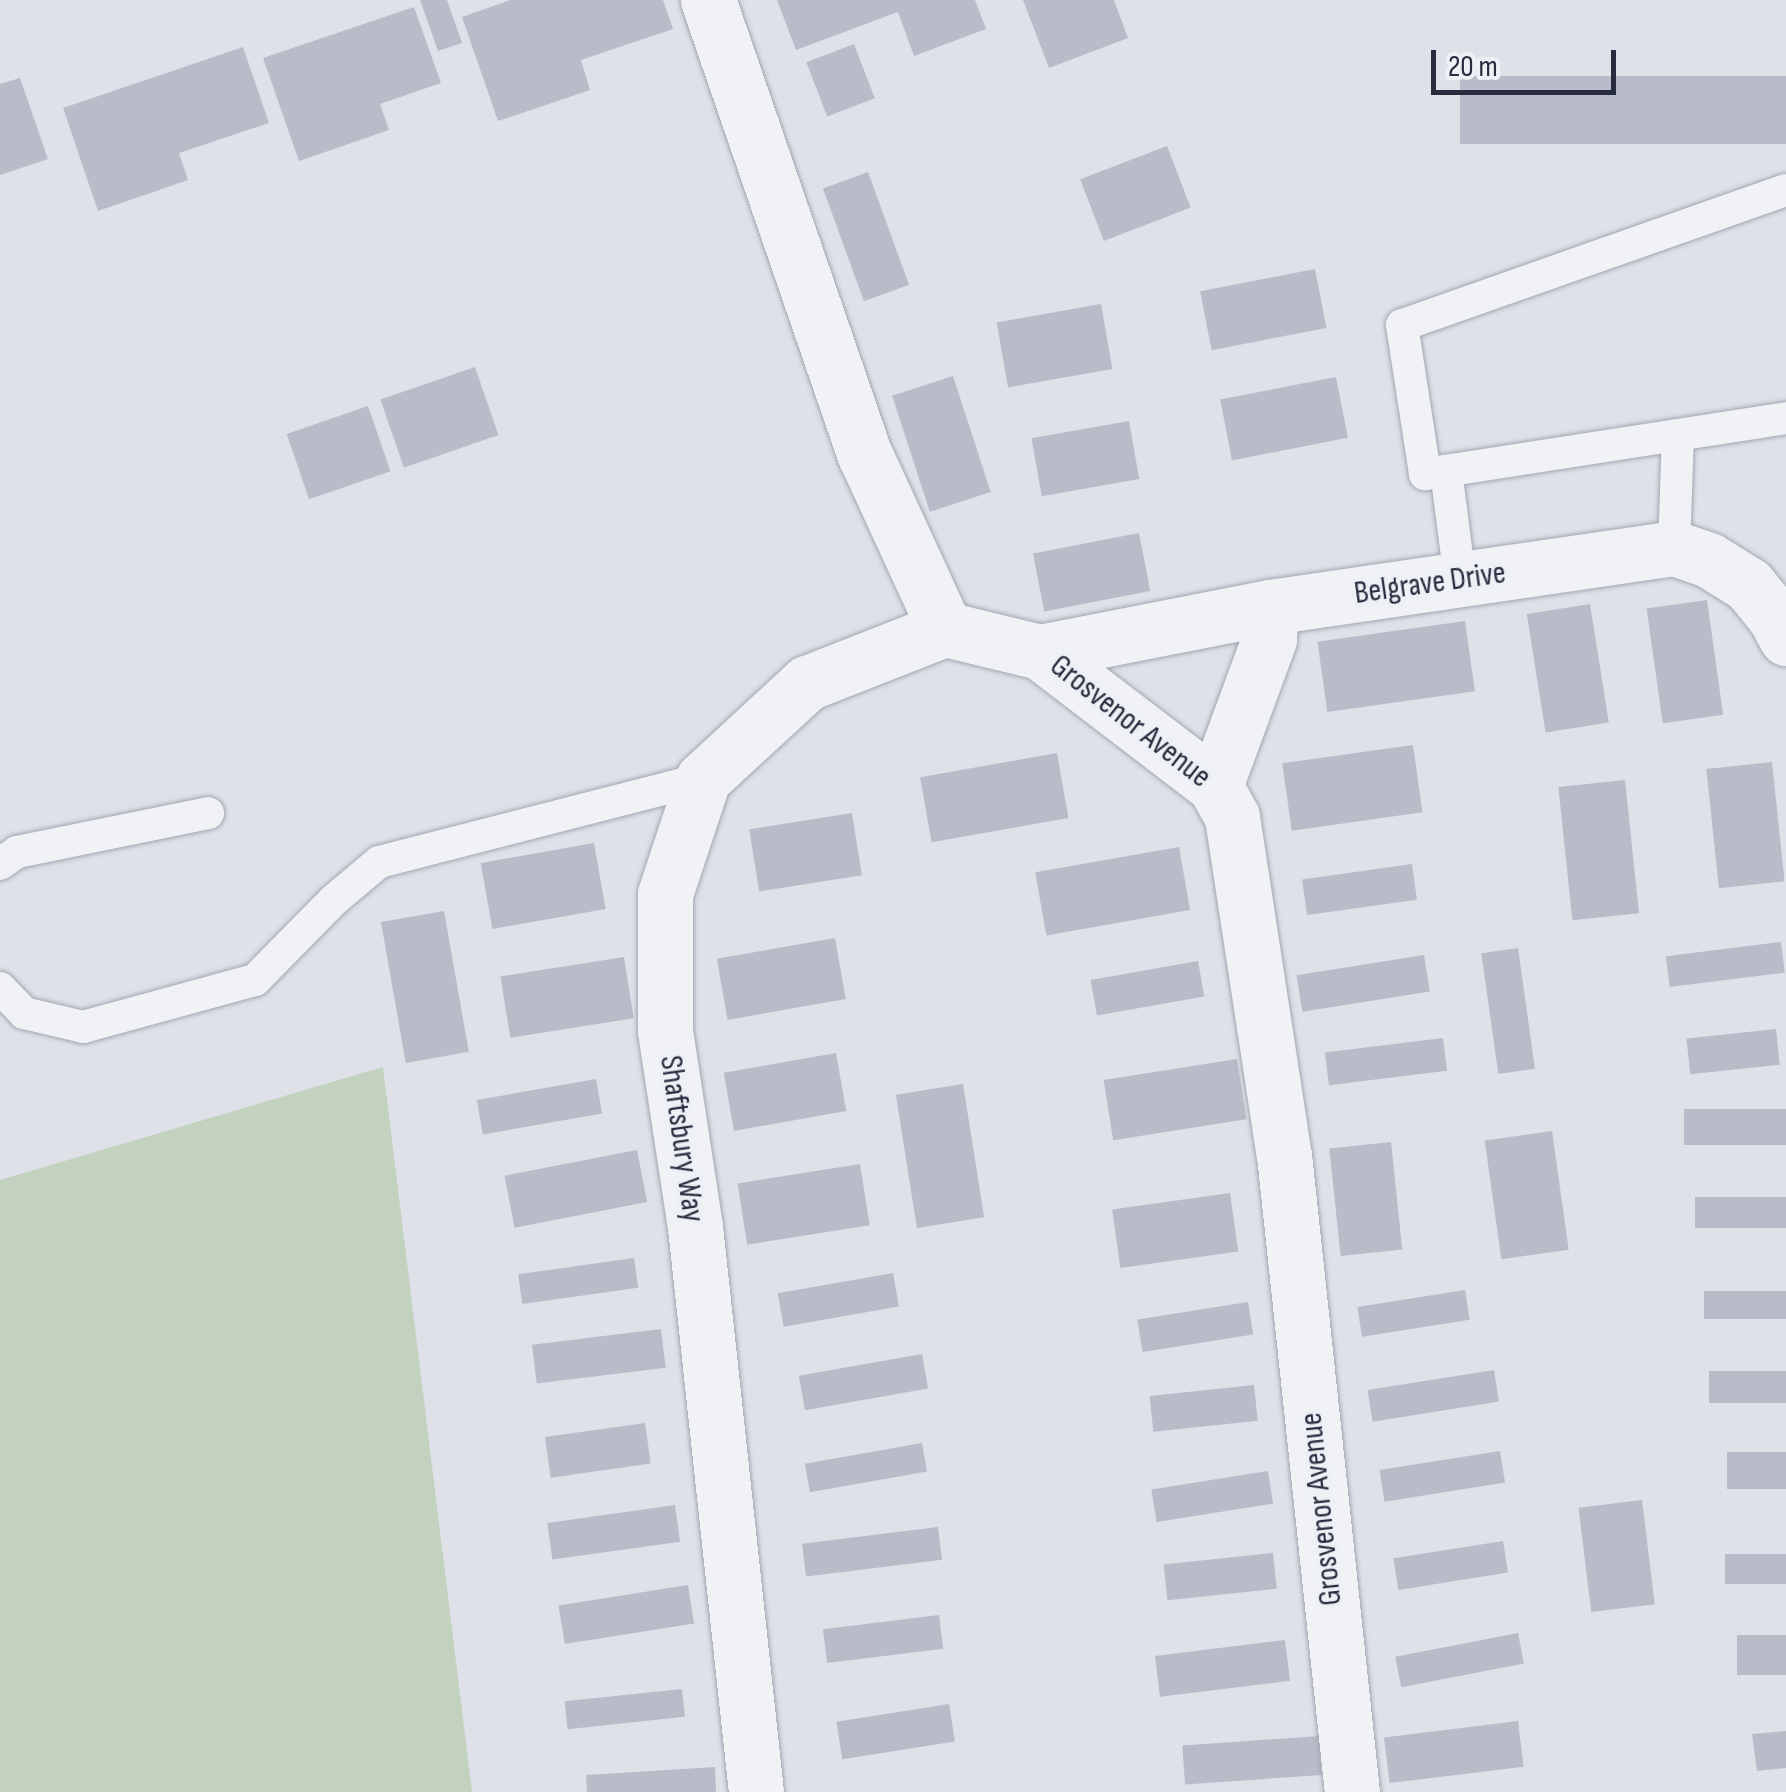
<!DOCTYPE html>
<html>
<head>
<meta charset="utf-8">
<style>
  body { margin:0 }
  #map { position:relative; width:1786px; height:1792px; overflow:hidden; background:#dee1e8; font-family:"Sofia Sans Condensed",sans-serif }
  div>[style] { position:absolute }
  .green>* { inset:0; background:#c2d2bf }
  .building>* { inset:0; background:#b8bcc8; transform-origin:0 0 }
  .roads { filter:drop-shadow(0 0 2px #a3a7b2) drop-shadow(0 0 2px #a3a7b2) }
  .service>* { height:32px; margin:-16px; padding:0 16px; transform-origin:16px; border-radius:16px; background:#f1f2f6 }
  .minor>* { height:55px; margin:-27.5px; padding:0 27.5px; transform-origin:27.5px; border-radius:27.5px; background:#f1f2f6 }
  span { translate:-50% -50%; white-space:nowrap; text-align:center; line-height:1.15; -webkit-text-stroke:9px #edf0f5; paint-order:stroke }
  .street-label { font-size:32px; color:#272d3f }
  .scale { position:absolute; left:1431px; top:50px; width:185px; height:45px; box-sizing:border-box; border:5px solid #272d3f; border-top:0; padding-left:12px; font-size:30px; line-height:35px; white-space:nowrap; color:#272d3f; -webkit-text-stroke:8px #edf0f5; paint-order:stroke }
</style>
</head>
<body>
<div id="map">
  <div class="green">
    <div style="clip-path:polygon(383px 1067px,472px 1792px,0 1792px,0 1180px)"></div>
  </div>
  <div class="building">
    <div style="clip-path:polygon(420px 0,447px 0,462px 43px,438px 51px)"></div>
    <div style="clip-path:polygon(511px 0,663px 0,673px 29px,581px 60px,590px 90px,498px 121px,462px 17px)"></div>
    <div style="clip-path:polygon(777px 0,975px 0,986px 29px,914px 56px,898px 12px,796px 50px)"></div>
    <div style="clip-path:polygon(1023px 0,1114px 0,1128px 38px,1049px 68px)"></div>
    <div style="clip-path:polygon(414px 7px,441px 83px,380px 104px,389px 130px,299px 161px,263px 58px)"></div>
    <div style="left:854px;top:44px;width:58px;height:51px;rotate:69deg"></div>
    <div style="clip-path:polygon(243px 47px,269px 123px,179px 153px,188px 180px,98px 211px,63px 108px)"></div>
    <div style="left:1786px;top:76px;width:68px;height:326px;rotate:90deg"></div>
    <div style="clip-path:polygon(20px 78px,48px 159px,0 175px,0 84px)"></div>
    <div style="left:1167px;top:146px;width:66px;height:93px;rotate:69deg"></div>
    <div style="left:868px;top:172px;width:120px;height:48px;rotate:70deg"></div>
    <div style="left:1315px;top:269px;width:60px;height:117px;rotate:79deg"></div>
    <div style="left:1101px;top:304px;width:66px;height:106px;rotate:80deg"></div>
    <div style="left:475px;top:367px;width:72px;height:100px;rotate:71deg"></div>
    <div style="left:953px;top:376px;width:122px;height:64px;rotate:72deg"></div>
    <div style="left:1336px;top:377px;width:62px;height:118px;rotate:79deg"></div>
    <div style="left:368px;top:406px;width:69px;height:86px;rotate:71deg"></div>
    <div style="left:1129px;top:421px;width:59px;height:99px;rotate:80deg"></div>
    <div style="left:1139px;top:533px;width:59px;height:108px;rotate:79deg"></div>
    <div style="left:1707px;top:600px;width:116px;height:61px;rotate:82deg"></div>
    <div style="left:1590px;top:604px;width:120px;height:64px;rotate:81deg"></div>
    <div style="left:1465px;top:621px;width:71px;height:149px;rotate:82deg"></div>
    <div style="left:1413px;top:745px;width:68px;height:132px;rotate:82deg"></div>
    <div style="left:1057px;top:753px;width:66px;height:139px;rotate:80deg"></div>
    <div style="left:1772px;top:762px;width:120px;height:66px;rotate:84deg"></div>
    <div style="left:1625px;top:780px;width:134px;height:67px;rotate:84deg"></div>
    <div style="left:852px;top:813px;width:63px;height:104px;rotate:81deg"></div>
    <div style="left:594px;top:843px;width:67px;height:115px;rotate:80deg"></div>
    <div style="left:1179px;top:847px;width:64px;height:146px;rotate:80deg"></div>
    <div style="left:1412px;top:864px;width:36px;height:111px;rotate:82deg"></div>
    <div style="left:444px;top:911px;width:143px;height:64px;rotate:80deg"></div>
    <div style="left:835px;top:938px;width:62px;height:120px;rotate:80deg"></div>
    <div style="left:1781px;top:942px;width:31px;height:116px;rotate:83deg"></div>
    <div style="left:1518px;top:948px;width:122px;height:37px;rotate:82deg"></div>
    <div style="left:1424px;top:955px;width:37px;height:129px;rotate:81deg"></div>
    <div style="left:624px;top:957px;width:62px;height:125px;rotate:81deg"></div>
    <div style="left:1198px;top:961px;width:36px;height:109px;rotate:80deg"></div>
    <div style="left:1776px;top:1029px;width:36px;height:90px;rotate:84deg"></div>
    <div style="left:1443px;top:1038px;width:33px;height:119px;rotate:83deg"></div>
    <div style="left:836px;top:1053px;width:59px;height:114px;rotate:80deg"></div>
    <div style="left:1237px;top:1059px;width:61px;height:135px;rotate:81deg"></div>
    <div style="left:596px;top:1079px;width:35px;height:121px;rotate:80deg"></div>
    <div style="left:963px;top:1084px;width:135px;height:68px;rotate:81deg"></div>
    <div style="left:1786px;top:1109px;width:36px;height:102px;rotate:90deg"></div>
    <div style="left:1552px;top:1131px;width:120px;height:68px;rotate:82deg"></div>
    <div style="left:1391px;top:1142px;width:108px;height:62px;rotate:84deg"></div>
    <div style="left:637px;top:1150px;width:53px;height:135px;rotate:79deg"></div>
    <div style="left:860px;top:1164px;width:62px;height:124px;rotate:81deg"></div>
    <div style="left:1230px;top:1193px;width:59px;height:119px;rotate:82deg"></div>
    <div style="left:1786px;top:1197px;width:31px;height:91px;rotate:90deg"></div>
    <div style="left:634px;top:1258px;width:30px;height:117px;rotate:82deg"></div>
    <div style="left:893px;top:1273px;width:34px;height:117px;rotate:80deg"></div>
    <div style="left:1465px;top:1290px;width:30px;height:109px;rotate:81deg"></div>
    <div style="left:1786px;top:1291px;width:28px;height:82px;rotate:90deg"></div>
    <div style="left:1248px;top:1302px;width:33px;height:112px;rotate:81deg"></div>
    <div style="left:661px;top:1329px;width:39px;height:130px;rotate:83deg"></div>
    <div style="left:922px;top:1354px;width:35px;height:125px;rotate:80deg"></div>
    <div style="left:1494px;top:1370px;width:32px;height:128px;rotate:81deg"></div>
    <div style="left:1786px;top:1371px;width:32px;height:77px;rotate:90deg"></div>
    <div style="left:1254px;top:1385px;width:36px;height:105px;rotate:84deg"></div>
    <div style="left:645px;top:1423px;width:41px;height:101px;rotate:82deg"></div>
    <div style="left:922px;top:1443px;width:29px;height:119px;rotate:80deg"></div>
    <div style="left:1500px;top:1451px;width:32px;height:122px;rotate:81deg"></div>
    <div style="left:1786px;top:1452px;width:37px;height:59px;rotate:90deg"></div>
    <div style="left:1268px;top:1471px;width:33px;height:118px;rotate:81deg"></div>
    <div style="left:1642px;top:1500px;width:105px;height:64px;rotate:83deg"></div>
    <div style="left:675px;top:1505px;width:37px;height:129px;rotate:82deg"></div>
    <div style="left:938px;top:1527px;width:33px;height:137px;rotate:83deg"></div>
    <div style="left:1503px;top:1541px;width:32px;height:111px;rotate:81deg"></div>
    <div style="left:1273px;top:1553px;width:36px;height:110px;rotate:84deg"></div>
    <div style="left:1786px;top:1554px;width:30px;height:61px;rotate:90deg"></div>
    <div style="left:688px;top:1585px;width:39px;height:131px;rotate:81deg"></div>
    <div style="left:939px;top:1615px;width:34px;height:117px;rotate:83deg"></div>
    <div style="left:1518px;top:1633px;width:31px;height:125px;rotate:79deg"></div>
    <div style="left:1786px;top:1635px;width:40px;height:49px;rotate:90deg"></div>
    <div style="left:1285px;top:1640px;width:41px;height:131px;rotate:83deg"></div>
    <div style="left:682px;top:1689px;width:28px;height:118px;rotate:84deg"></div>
    <div style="left:949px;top:1704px;width:38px;height:114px;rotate:81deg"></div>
    <div style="left:1518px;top:1721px;width:46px;height:135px;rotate:83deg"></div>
    <div style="clip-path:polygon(1786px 1731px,1786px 1768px,1757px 1771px,1752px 1734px)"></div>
    <div style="left:1319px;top:1736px;width:39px;height:137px;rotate:86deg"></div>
    <div style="clip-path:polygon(715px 1767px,716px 1792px,587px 1792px,586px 1775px)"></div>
  </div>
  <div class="roads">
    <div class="service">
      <div style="left:1786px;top:190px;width:407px;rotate:160.6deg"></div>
      <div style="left:1402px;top:325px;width:151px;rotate:81.2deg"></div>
      <div style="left:1425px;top:474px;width:365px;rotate:-8.8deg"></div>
      <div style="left:1446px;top:471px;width:109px;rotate:82.6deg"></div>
      <div style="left:1674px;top:548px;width:113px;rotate:-88deg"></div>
      <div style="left:0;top:864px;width:21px;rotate:-35deg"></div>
      <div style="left:17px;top:852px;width:195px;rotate:-11.5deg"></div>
      <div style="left:0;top:988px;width:35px;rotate:46deg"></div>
      <div style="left:24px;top:1013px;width:61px;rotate:13.3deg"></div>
      <div style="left:83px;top:1027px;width:178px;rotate:-15.3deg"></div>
      <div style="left:255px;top:980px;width:112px;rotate:-45.4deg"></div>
      <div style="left:334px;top:900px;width:59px;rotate:-40.2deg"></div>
      <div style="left:379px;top:862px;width:334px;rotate:-14.4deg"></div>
    </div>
    <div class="minor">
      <div style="left:708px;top:0;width:481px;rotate:71deg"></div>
      <div style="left:865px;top:455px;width:192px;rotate:65.3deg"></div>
      <div style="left:945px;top:629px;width:98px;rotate:13.6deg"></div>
      <div style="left:1040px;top:652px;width:220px;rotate:37.4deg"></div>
      <div style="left:1215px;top:786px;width:35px;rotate:61deg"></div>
      <div style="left:1232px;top:817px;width:342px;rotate:81.3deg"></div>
      <div style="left:1284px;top:1155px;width:641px;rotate:83.91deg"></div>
      <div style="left:1040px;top:652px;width:234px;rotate:-11.1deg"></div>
      <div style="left:1270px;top:607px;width:408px;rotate:-8.3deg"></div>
      <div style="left:1674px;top:548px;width:37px;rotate:19deg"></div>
      <div style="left:1709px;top:560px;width:47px;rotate:32deg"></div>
      <div style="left:1749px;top:585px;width:41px;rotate:50.9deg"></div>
      <div style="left:1775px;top:617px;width:24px;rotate:62deg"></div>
      <div style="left:1215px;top:786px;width:157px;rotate:-69.8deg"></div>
      <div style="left:1269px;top:639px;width:32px;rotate:-88deg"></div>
      <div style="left:756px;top:1792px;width:568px;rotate:-96.16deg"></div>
      <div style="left:695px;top:1227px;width:198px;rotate:-98.7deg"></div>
      <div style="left:665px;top:1031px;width:137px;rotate:-90deg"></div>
      <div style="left:665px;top:894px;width:121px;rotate:-71.7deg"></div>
      <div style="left:703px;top:779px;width:142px;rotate:-42.7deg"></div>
      <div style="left:807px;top:683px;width:148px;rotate:-21.4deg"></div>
    </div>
  </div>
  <div class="street-label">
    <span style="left:1430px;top:584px;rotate:-8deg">Belgrave Drive</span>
    <span style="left:1130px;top:722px;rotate:38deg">Grosvenor Avenue</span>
    <span style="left:681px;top:1139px;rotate:82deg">Shaftsbury Way</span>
    <span style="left:1322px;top:1509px;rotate:-96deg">Grosvenor Avenue</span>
  </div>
  <div class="scale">20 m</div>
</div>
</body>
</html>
